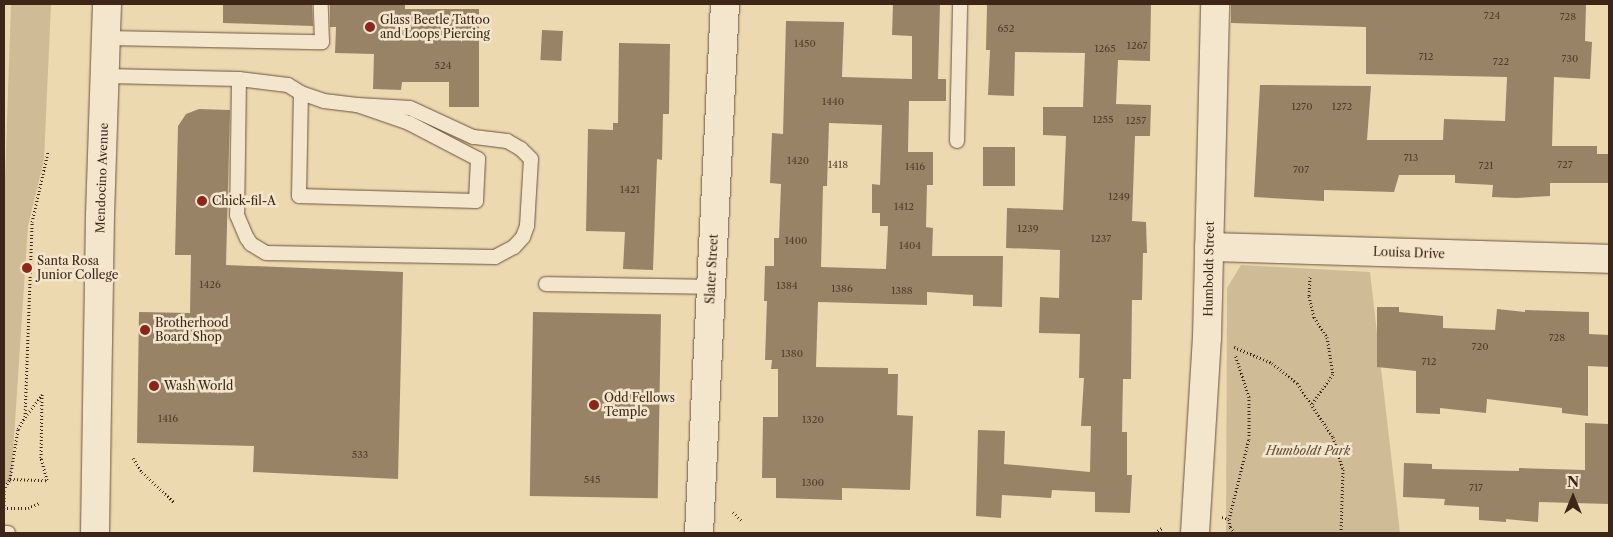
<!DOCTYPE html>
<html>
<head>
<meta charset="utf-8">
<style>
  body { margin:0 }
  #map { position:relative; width:1613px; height:537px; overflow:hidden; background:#edd9b0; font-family:"Libre Caslon Text",serif }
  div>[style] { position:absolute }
  .green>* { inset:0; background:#cfbb96 }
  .building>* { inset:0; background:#998367; transform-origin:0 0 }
  .path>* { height:3px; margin-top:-1.5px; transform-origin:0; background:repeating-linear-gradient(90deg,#3d2618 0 1px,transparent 0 3.5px) }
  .roads { filter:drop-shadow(0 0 1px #69533e) drop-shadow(0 0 1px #69533e) }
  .lane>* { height:14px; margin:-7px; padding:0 7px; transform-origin:7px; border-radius:7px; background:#f3e6cc }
  .street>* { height:28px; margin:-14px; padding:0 14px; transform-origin:14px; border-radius:14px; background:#f3e6cc }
  .secondary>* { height:28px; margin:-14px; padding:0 14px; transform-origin:14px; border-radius:14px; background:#f3e6cc }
  .dots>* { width:14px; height:14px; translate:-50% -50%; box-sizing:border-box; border:2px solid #f3e6cc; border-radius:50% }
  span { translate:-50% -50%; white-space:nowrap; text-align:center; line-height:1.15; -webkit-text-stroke:5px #f3e6cc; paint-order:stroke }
  .number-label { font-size:10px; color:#543d2c }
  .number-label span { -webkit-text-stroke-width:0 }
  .poi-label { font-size:12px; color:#3d2618 }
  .left { translate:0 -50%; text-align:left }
  .street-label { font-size:12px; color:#3d2618 }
  .park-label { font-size:12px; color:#624b38; font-style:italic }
  .frame { position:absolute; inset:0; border:5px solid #3d2618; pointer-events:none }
  .north { position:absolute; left:1548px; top:472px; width:50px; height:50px; -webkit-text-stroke:4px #f3e6cc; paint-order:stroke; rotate:0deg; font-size:14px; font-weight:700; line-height:20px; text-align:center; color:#3d2618 }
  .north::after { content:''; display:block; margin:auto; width:18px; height:22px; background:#3d2618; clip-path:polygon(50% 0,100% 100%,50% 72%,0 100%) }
</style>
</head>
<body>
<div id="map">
  <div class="green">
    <div style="clip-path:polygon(11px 4px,51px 4px,44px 160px,28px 226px,11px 483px,4px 483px,4px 208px)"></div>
    <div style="clip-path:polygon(1241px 265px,1370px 272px,1400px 533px,1226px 533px,1227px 288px)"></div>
  </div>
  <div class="building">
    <div style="clip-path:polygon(223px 4px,312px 4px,313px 26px,223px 23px)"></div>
    <div style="clip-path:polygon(330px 4px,405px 4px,405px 9px,479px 9px,479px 107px,449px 107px,449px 82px,402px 82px,401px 90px,373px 89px,374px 54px,335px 53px,336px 27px,330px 27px)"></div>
    <div style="clip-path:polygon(evenodd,893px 4px,940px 4px,938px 79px,946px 79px,946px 101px,909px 101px,908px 152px,933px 152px,933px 185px,927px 185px,926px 227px,933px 228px,932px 256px,1003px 256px,1002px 307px,973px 306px,973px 295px,927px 292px,927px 305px,818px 302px,816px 367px,888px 368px,888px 374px,898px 374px,897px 415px,913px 416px,910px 490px,842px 488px,842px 500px,776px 498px,776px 478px,762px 478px,763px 417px,778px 417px,778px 369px,771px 369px,772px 360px,765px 360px,767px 301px,764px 301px,765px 266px,774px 266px,774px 238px,779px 238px,781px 184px,770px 183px,772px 133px,783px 134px,786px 21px,844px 22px,842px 77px,912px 79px,912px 36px,892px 35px,893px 4px,829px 123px,882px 125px,880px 185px,872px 184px,872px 213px,880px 213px,880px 226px,888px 226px,886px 269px,821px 267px,823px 186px,827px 186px,829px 123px)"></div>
    <div style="clip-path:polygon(987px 4px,1151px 4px,1150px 61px,1118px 60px,1116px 104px,1151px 105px,1150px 136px,1135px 136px,1132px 221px,1146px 222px,1147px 253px,1143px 253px,1142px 300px,1132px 300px,1131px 379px,1123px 379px,1122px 432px,1127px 432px,1127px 475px,1132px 475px,1130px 513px,1095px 512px,1095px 492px,1052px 490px,1051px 498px,1002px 495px,1001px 518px,976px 516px,978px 430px,1005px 431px,1004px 464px,1090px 472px,1091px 426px,1081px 426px,1084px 378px,1079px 378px,1080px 334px,1039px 333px,1040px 297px,1059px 298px,1060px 250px,1006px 248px,1007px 208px,1063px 210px,1066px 136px,1043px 135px,1043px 107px,1083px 107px,1085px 53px,1015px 52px,1014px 96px,988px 95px,990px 50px,986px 50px)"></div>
    <div style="clip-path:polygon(1231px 4px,1586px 4px,1585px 41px,1592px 42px,1590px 79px,1554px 77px,1552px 146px,1597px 146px,1597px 154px,1609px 154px,1609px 183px,1550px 183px,1550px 196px,1516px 198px,1492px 197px,1493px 185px,1455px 183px,1455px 175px,1399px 175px,1394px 192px,1324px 190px,1324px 201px,1254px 197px,1260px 85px,1371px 86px,1367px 140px,1443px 140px,1444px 119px,1505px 121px,1507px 77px,1366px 74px,1366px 27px,1231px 23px)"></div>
    <div style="left:542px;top:30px;width:21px;height:30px;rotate:3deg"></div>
    <div style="clip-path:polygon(619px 43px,670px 44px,669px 114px,663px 114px,662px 160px,657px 159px,653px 270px,623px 269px,625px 232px,586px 231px,588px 129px,613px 130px,613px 123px,618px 123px)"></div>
    <div style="clip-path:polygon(199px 109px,230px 110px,226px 265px,403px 272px,398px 479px,253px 472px,254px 446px,137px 443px,139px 312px,190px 313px,191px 255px,175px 255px,178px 126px,186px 114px)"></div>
    <div style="left:983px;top:147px;width:32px;height:39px"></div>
    <div style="clip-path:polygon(1377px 307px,1399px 307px,1399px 312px,1443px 316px,1443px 328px,1495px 330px,1497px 309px,1525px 312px,1525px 310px,1589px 312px,1589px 334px,1609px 335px,1609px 367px,1588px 366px,1588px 416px,1562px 413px,1562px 408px,1487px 399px,1486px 413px,1440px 408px,1440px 414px,1416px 413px,1416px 371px,1377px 367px)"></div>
    <div style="left:533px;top:312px;width:128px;height:184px;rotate:1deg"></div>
    <div style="clip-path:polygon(1585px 423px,1609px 424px,1609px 504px,1539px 502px,1538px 522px,1506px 519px,1506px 522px,1479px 520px,1479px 507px,1444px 505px,1445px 499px,1403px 497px,1404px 463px,1432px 464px,1432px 469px,1519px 471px,1519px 468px,1585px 470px)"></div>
  </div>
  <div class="path">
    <div style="left:1310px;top:277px;width:19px;rotate:93deg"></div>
    <div style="left:1309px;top:296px;width:22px;rotate:77deg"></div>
    <div style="left:1314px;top:317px;width:24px;rotate:57deg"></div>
    <div style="left:1327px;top:337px;width:37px;rotate:81deg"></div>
    <div style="left:1333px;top:374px;width:37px;rotate:125deg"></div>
    <div style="left:1234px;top:347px;width:41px;rotate:22.8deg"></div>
    <div style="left:1272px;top:363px;width:32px;rotate:39deg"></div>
    <div style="left:1297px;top:383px;width:65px;rotate:56.3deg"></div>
    <div style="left:1333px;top:437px;width:34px;rotate:73deg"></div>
    <div style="left:1343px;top:469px;width:64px;rotate:91.8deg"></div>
    <div style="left:25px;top:417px;width:28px;rotate:-52deg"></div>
    <div style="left:133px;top:458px;width:17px;rotate:57deg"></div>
    <div style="left:142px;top:472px;width:45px;rotate:43.2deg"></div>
    <div style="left:10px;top:479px;width:37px;rotate:2deg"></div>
    <div style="left:47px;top:480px;width:23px;rotate:-105deg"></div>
    <div style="left:41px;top:458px;width:64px;rotate:-89.1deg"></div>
    <div style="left:4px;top:487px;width:21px;rotate:90deg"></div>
    <div style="left:4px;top:508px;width:24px"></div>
    <div style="left:28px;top:508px;width:12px;rotate:-24deg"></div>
    <div style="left:5px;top:487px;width:9px;rotate:-58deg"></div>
    <div style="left:10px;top:479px;width:51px;rotate:-80.9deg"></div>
    <div style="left:18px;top:429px;width:14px;rotate:-60deg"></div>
    <div style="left:25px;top:417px;width:195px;rotate:-87.9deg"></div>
    <div style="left:32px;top:222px;width:72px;rotate:-77.1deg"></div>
    <div style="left:733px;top:512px;width:13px;rotate:45deg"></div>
    <div style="left:1222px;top:517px;width:7px;rotate:16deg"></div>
    <div style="left:1229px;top:519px;width:82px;rotate:-76deg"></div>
    <div style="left:1249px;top:439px;width:42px;rotate:-90deg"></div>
    <div style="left:1249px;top:397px;width:45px;rotate:-108deg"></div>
    <div style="left:1229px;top:519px;width:8px;rotate:83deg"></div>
    <div style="left:1230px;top:527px;width:8px;rotate:50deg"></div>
    <div style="left:1155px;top:533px;width:9px;rotate:-36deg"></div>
  </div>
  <div class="roads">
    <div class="lane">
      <div style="left:107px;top:38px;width:215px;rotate:1.1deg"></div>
      <div style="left:322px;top:42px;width:38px;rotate:-92deg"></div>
      <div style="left:106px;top:76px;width:133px;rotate:1.3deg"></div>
      <div style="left:239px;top:79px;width:49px;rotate:7deg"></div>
      <div style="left:288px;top:85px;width:15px;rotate:32deg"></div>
      <div style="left:301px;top:93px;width:24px;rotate:19deg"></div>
      <div style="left:324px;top:101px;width:33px;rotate:7deg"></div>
      <div style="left:357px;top:105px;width:55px;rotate:19.1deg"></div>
      <div style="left:409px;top:123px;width:78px;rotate:27.6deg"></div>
      <div style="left:478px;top:159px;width:42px;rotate:92.7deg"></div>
      <div style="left:476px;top:201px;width:177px;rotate:-178.4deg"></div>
      <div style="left:299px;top:196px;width:103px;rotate:-88.9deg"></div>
      <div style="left:239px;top:79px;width:136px;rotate:90.8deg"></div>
      <div style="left:237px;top:215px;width:25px;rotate:67deg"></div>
      <div style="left:247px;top:238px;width:7px;rotate:56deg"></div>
      <div style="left:251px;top:244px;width:17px;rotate:31deg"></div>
      <div style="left:266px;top:253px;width:229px;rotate:1deg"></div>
      <div style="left:495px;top:257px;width:21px;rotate:-28deg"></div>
      <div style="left:514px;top:247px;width:13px;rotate:-48deg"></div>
      <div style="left:523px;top:237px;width:12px;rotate:-70deg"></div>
      <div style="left:527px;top:226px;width:67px;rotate:-86.6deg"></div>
      <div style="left:531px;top:159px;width:14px;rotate:-135deg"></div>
      <div style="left:521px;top:149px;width:16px;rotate:-150deg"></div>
      <div style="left:507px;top:141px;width:34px;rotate:-173deg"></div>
      <div style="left:473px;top:137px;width:69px;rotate:-155.3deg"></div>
      <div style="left:410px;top:108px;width:53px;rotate:-176.8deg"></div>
      <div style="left:957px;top:141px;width:137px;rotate:-88.7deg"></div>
      <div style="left:546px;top:284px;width:165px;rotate:1deg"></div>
      <div style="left:4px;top:533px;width:4px"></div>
    </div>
    <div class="street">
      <div style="left:1209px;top:247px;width:400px;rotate:1.7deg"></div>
      <div style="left:699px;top:533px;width:530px;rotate:-87.19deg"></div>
    </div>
    <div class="secondary">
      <div style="left:95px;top:533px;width:318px;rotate:-89.1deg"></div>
      <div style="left:100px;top:215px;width:211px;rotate:-88.1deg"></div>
      <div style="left:1195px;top:533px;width:195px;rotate:-86.5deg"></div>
      <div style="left:1207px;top:338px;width:334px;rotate:-88.6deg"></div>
    </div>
  </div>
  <div class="dots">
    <div style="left:370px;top:27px;background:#8f2418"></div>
    <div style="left:202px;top:201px;background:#8f2418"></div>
    <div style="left:27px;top:268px;background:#8f2418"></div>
    <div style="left:145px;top:330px;background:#8f2418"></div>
    <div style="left:154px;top:386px;background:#8f2418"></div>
    <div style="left:594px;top:405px;background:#8f2418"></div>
  </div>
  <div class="number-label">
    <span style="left:1492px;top:16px">724</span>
    <span style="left:1568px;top:17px">728</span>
    <span style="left:1006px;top:29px">652</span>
    <span style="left:805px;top:44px">1450</span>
    <span style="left:1137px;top:46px">1267</span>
    <span style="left:1105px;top:49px">1265</span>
    <span style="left:1426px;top:57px">712</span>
    <span style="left:1570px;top:59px">730</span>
    <span style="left:1501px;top:62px">722</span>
    <span style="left:443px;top:66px">524</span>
    <span style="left:833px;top:102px">1440</span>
    <span style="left:1302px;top:107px">1270</span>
    <span style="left:1342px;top:107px">1272</span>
    <span style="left:1103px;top:120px">1255</span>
    <span style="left:1136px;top:121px">1257</span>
    <span style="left:1411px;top:158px">713</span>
    <span style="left:798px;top:161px">1420</span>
    <span style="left:838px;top:165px">1418</span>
    <span style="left:1565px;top:165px">727</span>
    <span style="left:1486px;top:166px">721</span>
    <span style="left:915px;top:167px">1416</span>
    <span style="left:1301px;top:170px">707</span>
    <span style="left:630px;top:190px">1421</span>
    <span style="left:1119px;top:197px">1249</span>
    <span style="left:904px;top:207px">1412</span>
    <span style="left:1028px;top:229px">1239</span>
    <span style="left:1101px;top:239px">1237</span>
    <span style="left:796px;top:241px">1400</span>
    <span style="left:910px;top:246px">1404</span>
    <span style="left:210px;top:285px">1426</span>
    <span style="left:787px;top:286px">1384</span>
    <span style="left:842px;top:289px">1386</span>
    <span style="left:902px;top:291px">1388</span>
    <span style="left:1557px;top:338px">728</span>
    <span style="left:1480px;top:347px">720</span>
    <span style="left:792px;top:354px">1380</span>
    <span style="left:1429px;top:362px">712</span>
    <span style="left:168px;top:419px">1416</span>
    <span style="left:813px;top:420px">1320</span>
    <span style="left:360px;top:455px">533</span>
    <span style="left:592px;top:480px">545</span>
    <span style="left:813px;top:483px">1300</span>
    <span style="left:1476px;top:488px">717</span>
  </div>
  <div class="poi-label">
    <span class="left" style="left:380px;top:27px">Glass Beetle Tattoo<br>and Loops Piercing</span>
    <span class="left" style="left:212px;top:201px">Chick-fil-A</span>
    <span class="left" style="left:37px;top:268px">Santa Rosa<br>Junior College</span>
    <span class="left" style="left:155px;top:330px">Brotherhood<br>Board Shop</span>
    <span class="left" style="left:164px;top:386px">Wash World</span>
    <span class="left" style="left:604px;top:405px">Odd Fellows<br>Temple</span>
  </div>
  <div class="street-label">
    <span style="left:102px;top:178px;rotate:-88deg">Mendocino Avenue</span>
    <span style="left:1409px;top:253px;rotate:2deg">Louisa Drive</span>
    <span style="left:712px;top:269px;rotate:-87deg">Slater Street</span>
    <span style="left:1209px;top:269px;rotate:-89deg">Humboldt Street</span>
  </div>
  <div class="park-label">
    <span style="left:1308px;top:451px">Humboldt Park</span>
  </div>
  <div class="frame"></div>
  <div class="north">N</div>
</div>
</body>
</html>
